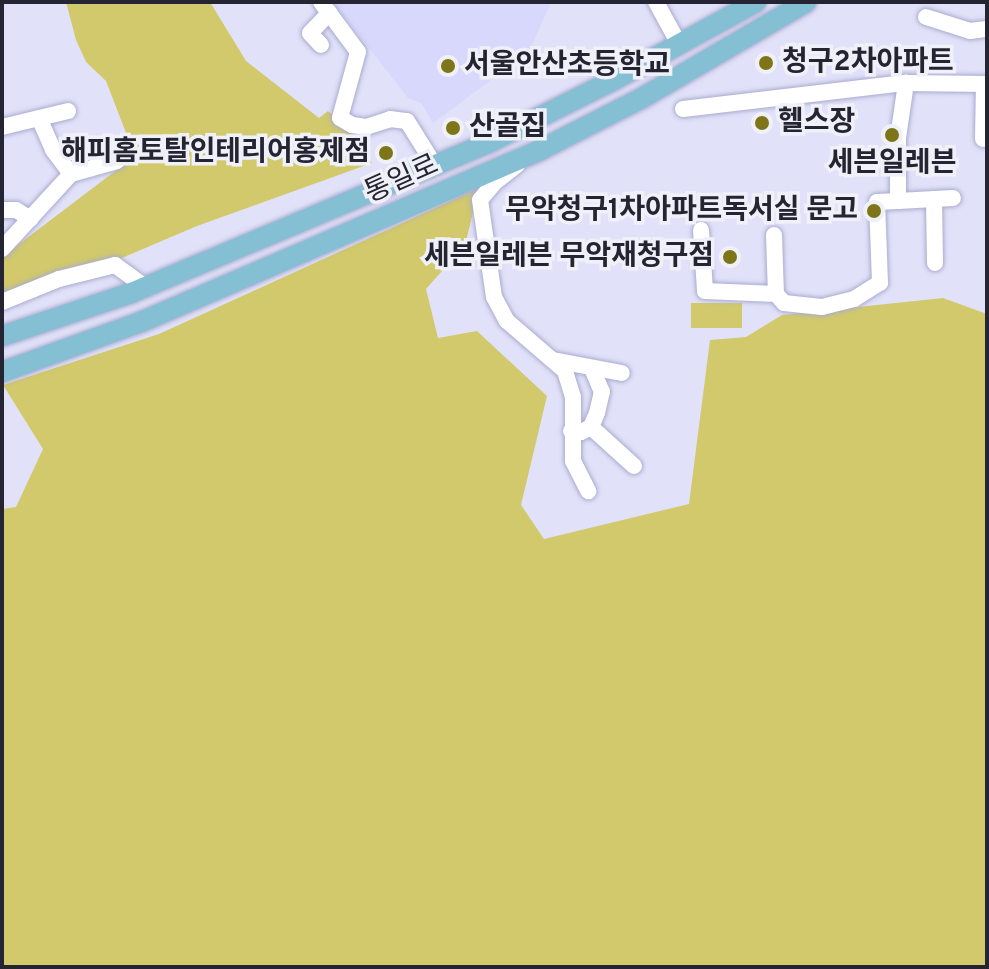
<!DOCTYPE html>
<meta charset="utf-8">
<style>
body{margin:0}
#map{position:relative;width:989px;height:969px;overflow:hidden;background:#e1e2f9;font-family:Overpass,"Noto Sans KR",sans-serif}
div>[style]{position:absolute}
.built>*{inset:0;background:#d7d8fc}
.green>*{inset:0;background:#d1c96b;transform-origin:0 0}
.roads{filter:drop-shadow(0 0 2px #aaabcf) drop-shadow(0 0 2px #aaabcf)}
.minor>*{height:16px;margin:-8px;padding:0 8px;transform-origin:8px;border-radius:8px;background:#fff}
.major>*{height:20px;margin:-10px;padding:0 10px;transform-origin:10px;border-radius:10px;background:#84bfd3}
.dots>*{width:22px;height:22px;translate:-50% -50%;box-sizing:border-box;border:4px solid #f0f1f8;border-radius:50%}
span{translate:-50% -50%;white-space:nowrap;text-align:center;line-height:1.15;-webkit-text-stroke:7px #f0f1f8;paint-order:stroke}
.poi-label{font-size:28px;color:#242432;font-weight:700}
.left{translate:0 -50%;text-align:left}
.right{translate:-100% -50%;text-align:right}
.street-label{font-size:28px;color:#242432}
.frame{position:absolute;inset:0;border:4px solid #242432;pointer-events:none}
</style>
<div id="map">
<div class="built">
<div style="clip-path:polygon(333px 2px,551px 2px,529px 52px,433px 123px,421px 103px,408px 98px)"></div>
</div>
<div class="green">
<div style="clip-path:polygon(66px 2px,210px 2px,246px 61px,319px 118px,328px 111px,349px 129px,372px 163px,197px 226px,2px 309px,2px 257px,135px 156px,106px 81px,86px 62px,76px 40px)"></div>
<div style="clip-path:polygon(479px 188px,465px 245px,426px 289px,438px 338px,477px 331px,547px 396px,521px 505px,544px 539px,689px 504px,710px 340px,746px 337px,782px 315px,943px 298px,987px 314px,987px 967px,2px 967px,2px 509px,16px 507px,43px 449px,3px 385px,159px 334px)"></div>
<div style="left:691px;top:303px;width:51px;height:25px"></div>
</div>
<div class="roads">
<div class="minor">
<div style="left:321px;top:2px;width:62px;rotate:53.5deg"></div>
<div style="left:358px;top:52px;width:68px;rotate:105.3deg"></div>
<div style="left:340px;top:118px;width:14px;rotate:30deg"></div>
<div style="left:352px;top:125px;width:14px;rotate:8deg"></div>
<div style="left:366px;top:127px;width:25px;rotate:-18deg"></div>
<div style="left:390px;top:119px;width:17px;rotate:7deg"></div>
<div style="left:407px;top:121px;width:51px;rotate:57.9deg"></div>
<div style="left:656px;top:2px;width:48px;rotate:61.3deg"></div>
<div style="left:926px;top:17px;width:46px;rotate:17.7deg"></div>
<div style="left:970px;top:31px;width:17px;rotate:-7deg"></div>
<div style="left:321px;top:45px;width:16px;rotate:-133deg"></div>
<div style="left:310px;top:33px;width:28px;rotate:-46deg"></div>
<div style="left:683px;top:109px;width:225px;rotate:-6.7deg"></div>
<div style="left:906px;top:83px;width:81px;rotate:0.7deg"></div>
<div style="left:39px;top:118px;width:35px;rotate:66deg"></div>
<div style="left:53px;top:150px;width:30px;rotate:53deg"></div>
<div style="left:2px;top:127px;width:68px;rotate:-13.6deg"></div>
<div style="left:983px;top:139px;width:55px;rotate:-89deg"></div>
<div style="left:517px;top:165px;width:28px;rotate:142deg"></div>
<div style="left:495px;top:182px;width:23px;rotate:130deg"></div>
<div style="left:480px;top:200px;width:98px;rotate:81.8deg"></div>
<div style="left:494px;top:297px;width:27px;rotate:62deg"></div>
<div style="left:507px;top:321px;width:77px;rotate:40.8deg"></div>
<div style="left:565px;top:371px;width:27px;rotate:73deg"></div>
<div style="left:573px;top:397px;width:64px;rotate:90deg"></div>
<div style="left:573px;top:461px;width:34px;rotate:63deg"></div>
<div style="left:934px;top:199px;width:64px;rotate:89.1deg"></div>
<div style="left:898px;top:201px;width:55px;rotate:-3.1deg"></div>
<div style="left:2px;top:210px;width:14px"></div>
<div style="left:16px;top:210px;width:17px;rotate:31deg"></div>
<div style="left:701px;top:230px;width:61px;rotate:86.2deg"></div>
<div style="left:705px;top:291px;width:71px;rotate:2.4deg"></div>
<div style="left:776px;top:294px;width:12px;rotate:48deg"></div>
<div style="left:784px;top:303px;width:38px;rotate:6deg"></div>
<div style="left:822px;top:307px;width:33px;rotate:-14deg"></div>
<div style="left:854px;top:299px;width:31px;rotate:-32deg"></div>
<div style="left:880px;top:283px;width:81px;rotate:-92.1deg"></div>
<div style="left:877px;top:202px;width:21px;rotate:-3deg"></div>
<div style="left:898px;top:201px;width:63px;rotate:-90deg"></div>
<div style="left:898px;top:138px;width:56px;rotate:-81.7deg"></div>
<div style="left:774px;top:235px;width:59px;rotate:88.1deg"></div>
<div style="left:2px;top:249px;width:102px;rotate:-47.4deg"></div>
<div style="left:71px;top:174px;width:48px;rotate:-15.8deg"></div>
<div style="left:2px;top:302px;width:61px;rotate:-22deg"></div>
<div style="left:59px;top:279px;width:58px;rotate:-14deg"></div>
<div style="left:115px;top:265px;width:37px;rotate:36deg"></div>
<div style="left:553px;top:360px;width:70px;rotate:10.7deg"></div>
<div style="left:591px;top:427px;width:58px;rotate:42.2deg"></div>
<div style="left:571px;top:431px;width:10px;rotate:6deg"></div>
<div style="left:581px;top:432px;width:11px;rotate:-27deg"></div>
<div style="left:591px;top:427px;width:15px;rotate:-67deg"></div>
<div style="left:597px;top:413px;width:22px;rotate:-77deg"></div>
<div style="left:602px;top:392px;width:26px;rotate:-113deg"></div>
</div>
<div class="major">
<div style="left:2px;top:336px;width:136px;rotate:-18.4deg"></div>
<div style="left:131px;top:293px;width:392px;rotate:-22.8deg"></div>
<div style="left:492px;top:141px;width:136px;rotate:-26.6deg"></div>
<div style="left:614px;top:80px;width:162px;rotate:-28.8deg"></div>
<div style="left:2px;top:372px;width:148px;rotate:-19.8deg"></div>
<div style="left:141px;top:322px;width:437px;rotate:-23.3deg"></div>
<div style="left:542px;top:149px;width:112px;rotate:-27deg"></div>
<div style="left:642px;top:98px;width:190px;rotate:-30.3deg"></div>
</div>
</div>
<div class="dots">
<div style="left:766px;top:63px;background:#7e7519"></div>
<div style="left:448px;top:66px;background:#7e7519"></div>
<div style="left:762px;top:123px;background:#7e7519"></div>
<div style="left:453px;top:128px;background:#7e7519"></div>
<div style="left:892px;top:135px;background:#7e7519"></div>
<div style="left:386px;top:153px;background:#7e7519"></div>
<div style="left:874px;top:211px;background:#7e7519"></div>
<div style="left:730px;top:257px;background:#7e7519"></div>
</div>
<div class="poi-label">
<span class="left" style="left:782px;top:63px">청구2차아파트</span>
<span class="left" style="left:464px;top:66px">서울안산초등학교</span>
<span class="left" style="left:778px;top:123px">헬스장</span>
<span class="left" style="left:469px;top:128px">산골집</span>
<span class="right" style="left:370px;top:153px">해피홈토탈인테리어홍제점</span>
<span style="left:892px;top:164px">세븐일레븐</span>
<span class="right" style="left:858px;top:211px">무악청구1차아파트독서실 문고</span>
<span class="right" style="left:714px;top:257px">세븐일레븐 무악재청구점</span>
</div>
<div class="street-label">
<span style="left:402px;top:180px;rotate:-24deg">통일로</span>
</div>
<div class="frame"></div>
</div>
